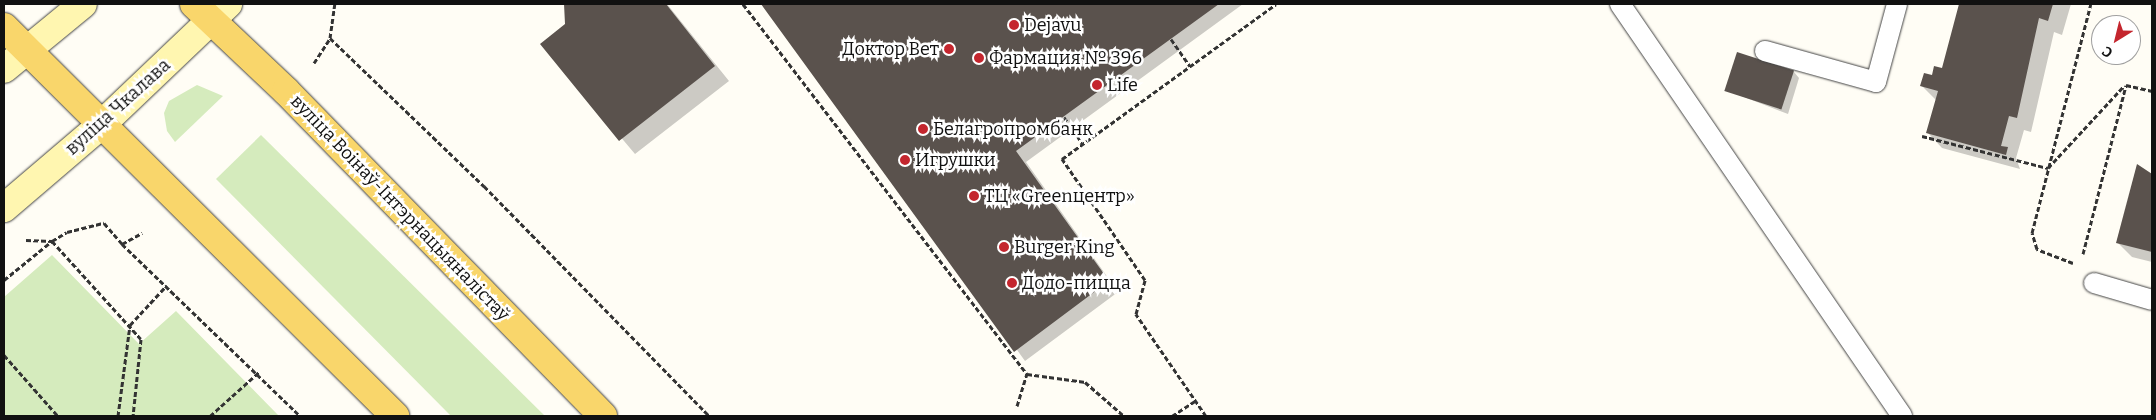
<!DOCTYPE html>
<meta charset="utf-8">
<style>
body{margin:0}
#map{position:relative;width:2156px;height:420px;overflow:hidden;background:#fffdf5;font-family:Bitter,serif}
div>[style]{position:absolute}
.green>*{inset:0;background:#d5ebbd}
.shadow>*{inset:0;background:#0003}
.building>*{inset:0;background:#5a524d;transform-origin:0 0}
.path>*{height:3px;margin-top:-1.5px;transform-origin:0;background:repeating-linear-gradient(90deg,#333 0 5px,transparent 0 7.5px)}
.roads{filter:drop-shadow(0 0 1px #444) drop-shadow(0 0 1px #444)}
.lane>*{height:20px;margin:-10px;padding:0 10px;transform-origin:10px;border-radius:10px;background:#fff}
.secondary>*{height:28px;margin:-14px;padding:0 14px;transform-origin:14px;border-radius:14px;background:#fff6b0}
.primary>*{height:28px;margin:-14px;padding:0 14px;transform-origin:14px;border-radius:14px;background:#f9d66b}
.dots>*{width:14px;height:14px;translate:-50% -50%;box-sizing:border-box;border:2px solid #fff;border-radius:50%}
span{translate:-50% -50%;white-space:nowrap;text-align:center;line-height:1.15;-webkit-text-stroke:5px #fff;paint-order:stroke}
.poi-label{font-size:18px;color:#111}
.left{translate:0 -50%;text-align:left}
.right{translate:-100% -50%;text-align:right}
.street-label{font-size:18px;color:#111}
.frame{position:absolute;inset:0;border:5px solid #111;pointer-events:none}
.north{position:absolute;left:2091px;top:15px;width:50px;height:50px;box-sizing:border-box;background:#fff;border:1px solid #a0a0a0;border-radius:50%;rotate:216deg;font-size:14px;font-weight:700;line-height:20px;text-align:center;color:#111}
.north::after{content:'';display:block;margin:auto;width:18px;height:22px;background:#c4262e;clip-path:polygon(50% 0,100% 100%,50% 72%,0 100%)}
</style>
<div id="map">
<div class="green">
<div style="clip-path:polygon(197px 85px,223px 96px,175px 142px,167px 131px,164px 113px,169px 101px)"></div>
<div style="clip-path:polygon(261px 135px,545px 416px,451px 416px,216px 179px)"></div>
<div style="clip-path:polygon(52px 255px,139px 344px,176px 311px,279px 416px,4px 416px,4px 297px)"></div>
</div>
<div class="shadow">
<div style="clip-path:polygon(566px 4px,667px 4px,729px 81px,635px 154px,542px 44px,566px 25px)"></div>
<div style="clip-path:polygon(766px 4px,1243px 4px,1026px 162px,1118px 292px,1025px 361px)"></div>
<div style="clip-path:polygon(1960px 4px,2071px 4px,2062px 35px,2054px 32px,2031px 132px,2024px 130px,2016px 158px,2020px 169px,1942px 148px,1928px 133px,1937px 101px,1922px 86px,1942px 70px)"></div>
<div style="clip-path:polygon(1794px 72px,1799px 78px,1788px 114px,1726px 90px)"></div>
<div style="clip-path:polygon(2138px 165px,2152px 174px,2152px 262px,2132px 257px,2117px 242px)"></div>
</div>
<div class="building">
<div style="clip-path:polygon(564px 4px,666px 4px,715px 66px,619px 141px,540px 44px,565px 24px)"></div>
<div style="clip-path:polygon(761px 4px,1219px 4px,1016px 151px,1109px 281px,1014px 352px)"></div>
<div style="clip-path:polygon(1959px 4px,2053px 4px,2048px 21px,2039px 18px,2017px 118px,2009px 116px,2001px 146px,2008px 147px,2006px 155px,1926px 133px,1938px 91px,1920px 86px,1924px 73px,1932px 75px,1934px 66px,1942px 68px)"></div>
<div style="left:1737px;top:52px;width:60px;height:41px;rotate:18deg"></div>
<div style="clip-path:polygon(2137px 164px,2152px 174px,2152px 252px,2116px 243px)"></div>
</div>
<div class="path">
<div style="left:743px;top:4px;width:466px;rotate:52.5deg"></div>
<div style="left:1027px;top:374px;width:59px;rotate:7.9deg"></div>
<div style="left:1085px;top:382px;width:52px;rotate:41.1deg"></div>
<div style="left:330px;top:38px;width:214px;rotate:43.9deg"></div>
<div style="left:484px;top:186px;width:322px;rotate:45.6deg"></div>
<div style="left:1171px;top:39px;width:33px;rotate:55deg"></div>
<div style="left:314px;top:63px;width:30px;rotate:-57deg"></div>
<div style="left:330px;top:38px;width:34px;rotate:-82deg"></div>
<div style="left:1064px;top:117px;width:33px;rotate:55deg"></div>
<div style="left:1922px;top:136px;width:130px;rotate:14.3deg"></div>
<div style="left:2048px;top:168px;width:112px;rotate:-47.2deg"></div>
<div style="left:26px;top:240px;width:26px;rotate:2deg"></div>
<div style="left:52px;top:241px;width:17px;rotate:-31deg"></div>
<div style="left:67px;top:232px;width:38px;rotate:-14deg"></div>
<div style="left:104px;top:223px;width:28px;rotate:49deg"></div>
<div style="left:122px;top:244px;width:23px;rotate:-29deg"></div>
<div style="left:122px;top:244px;width:248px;rotate:44deg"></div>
<div style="left:2083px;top:254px;width:174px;rotate:-75.7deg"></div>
<div style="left:2126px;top:85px;width:27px;rotate:13deg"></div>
<div style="left:2073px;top:263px;width:39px;rotate:-159deg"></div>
<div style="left:2037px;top:249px;width:17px;rotate:-107deg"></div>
<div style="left:2032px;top:233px;width:236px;rotate:-75.6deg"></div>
<div style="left:4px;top:280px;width:62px;rotate:-39.1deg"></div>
<div style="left:52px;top:241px;width:132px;rotate:47.8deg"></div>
<div style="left:141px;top:339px;width:77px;rotate:95.9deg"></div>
<div style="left:4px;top:355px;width:81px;rotate:48.5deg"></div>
<div style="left:1017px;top:406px;width:34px;rotate:-73deg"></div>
<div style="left:118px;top:416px;width:92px;rotate:-82.5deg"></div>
<div style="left:130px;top:325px;width:54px;rotate:-47.2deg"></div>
<div style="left:210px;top:416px;width:66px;rotate:-41.9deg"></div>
<div style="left:1172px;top:416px;width:27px;rotate:-33deg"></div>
<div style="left:1206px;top:416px;width:124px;rotate:-124.5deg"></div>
<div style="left:1136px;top:314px;width:35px;rotate:-75deg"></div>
<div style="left:1145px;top:280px;width:147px;rotate:-124.4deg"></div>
<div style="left:1062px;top:159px;width:264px;rotate:-35.9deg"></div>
</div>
<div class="roads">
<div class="lane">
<div style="left:1620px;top:4px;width:499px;rotate:55.6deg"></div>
<div style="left:1765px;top:51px;width:115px;rotate:15.6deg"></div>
<div style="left:1876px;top:82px;width:81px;rotate:-74.9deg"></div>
<div style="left:2094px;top:283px;width:60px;rotate:16.3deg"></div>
</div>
<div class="secondary">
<div style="left:4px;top:69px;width:102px;rotate:-39.4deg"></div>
<div style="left:4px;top:208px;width:126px;rotate:-40.5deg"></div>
<div style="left:100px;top:126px;width:177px;rotate:-43.6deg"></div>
</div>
<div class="primary">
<div style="left:194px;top:4px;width:127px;rotate:43.4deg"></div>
<div style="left:286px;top:91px;width:454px;rotate:45.7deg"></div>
<div style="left:4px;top:27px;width:552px;rotate:44.85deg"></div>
</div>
</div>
<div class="dots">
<div style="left:1014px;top:25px;background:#c4262e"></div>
<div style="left:949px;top:49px;background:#c4262e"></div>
<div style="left:979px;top:58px;background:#c4262e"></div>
<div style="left:1097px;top:85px;background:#c4262e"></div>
<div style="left:923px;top:129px;background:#c4262e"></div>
<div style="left:905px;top:160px;background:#c4262e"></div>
<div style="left:974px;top:196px;background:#c4262e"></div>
<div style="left:1004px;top:247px;background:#c4262e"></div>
<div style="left:1012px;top:283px;background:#c4262e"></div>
</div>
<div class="poi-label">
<span class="left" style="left:1024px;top:25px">Dejavu</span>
<span class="right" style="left:939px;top:49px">Доктор Вет</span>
<span class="left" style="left:989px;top:58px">Фармация № 396</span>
<span class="left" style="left:1107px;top:85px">Life</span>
<span class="left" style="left:933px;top:129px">Белагропромбанк</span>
<span class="left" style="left:915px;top:160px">Игрушки</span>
<span class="left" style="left:984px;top:196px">ТЦ «Greenцентр»</span>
<span class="left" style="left:1014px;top:247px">Burger King</span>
<span class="left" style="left:1022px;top:283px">Додо-пицца</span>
</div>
<div class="street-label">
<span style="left:118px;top:107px;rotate:-42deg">вуліца Чкалава</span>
<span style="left:400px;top:208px;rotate:46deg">вуліца Воінаў-Інтэрнацыяналістаў</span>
</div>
<div class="frame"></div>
<div class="north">С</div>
</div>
